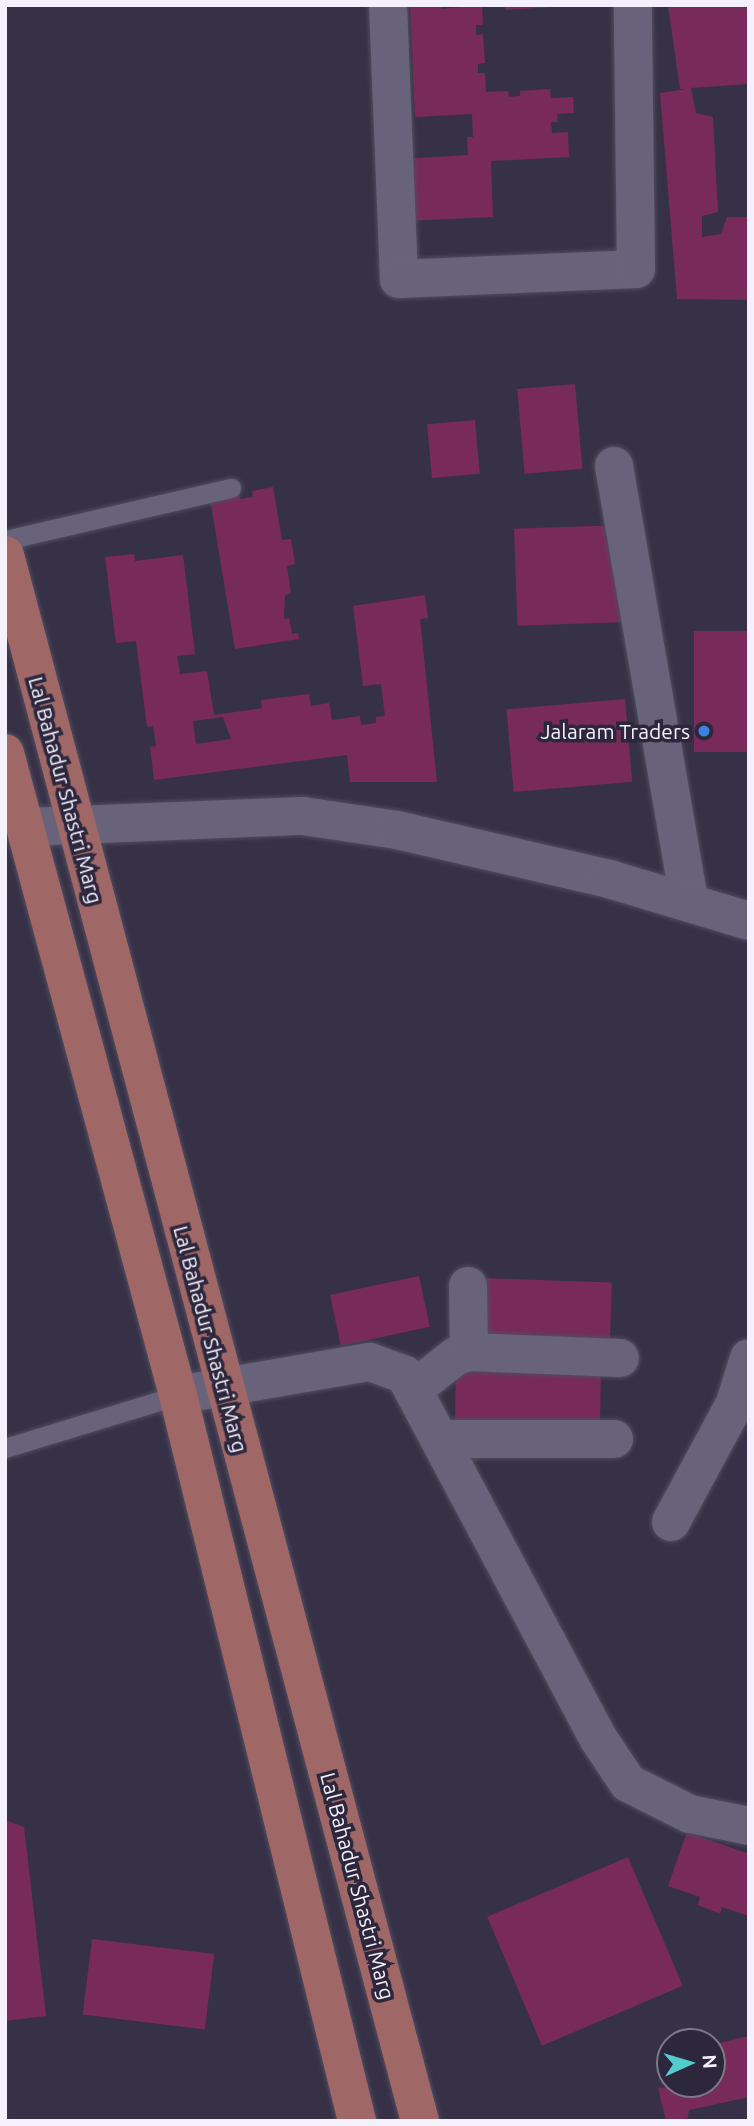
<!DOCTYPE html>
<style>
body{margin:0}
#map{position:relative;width:754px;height:2126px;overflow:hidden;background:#373147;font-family:Ubuntu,sans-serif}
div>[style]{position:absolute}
.building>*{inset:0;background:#782b5a;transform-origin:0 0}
.roads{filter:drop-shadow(0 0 2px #514d5f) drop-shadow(0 0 2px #514d5f)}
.lane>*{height:19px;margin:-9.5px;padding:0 9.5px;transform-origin:9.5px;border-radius:9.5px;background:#68637b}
.street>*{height:38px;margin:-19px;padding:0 19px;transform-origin:19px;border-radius:19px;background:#68637b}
.primary>*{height:38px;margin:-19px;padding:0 19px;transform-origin:19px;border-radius:19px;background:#a06767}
.dots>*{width:19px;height:19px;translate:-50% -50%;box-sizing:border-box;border:4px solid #2d273d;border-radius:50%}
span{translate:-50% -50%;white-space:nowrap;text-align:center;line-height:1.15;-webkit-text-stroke:7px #2d273d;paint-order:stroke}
.poi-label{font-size:21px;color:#f4f1fd}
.right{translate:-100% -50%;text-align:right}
.street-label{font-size:21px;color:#f4f1fd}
.frame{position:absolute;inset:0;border:7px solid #f4f1fd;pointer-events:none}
.north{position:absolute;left:656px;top:2028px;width:70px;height:70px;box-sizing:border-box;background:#2d273d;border:2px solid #7d788a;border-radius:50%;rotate:86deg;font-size:19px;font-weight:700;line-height:28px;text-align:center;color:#f4f1fd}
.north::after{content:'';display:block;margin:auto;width:24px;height:32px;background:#53cdcb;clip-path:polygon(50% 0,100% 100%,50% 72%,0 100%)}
</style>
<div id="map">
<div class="building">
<div style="clip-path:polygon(410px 5px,441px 5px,441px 9px,482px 5px,483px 25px,476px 25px,476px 35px,483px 34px,485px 63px,478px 64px,478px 73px,485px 73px,486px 92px,508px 91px,509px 97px,520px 96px,520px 91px,550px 89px,551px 98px,573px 97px,574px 113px,557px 114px,558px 122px,551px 122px,552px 133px,568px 132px,569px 157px,491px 161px,493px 217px,404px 221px,402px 159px,468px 155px,467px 137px,473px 137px,472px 114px,415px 117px)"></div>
<div style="clip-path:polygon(505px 5px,555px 5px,555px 7px,505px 10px)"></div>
<div style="clip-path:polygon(668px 5px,749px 5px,749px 84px,691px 88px,696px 113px,713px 117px,718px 212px,702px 216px,702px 237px,721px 234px,727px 217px,749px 217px,749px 300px,677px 299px,660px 93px,687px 89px,680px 89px)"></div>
<div style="left:575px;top:384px;width:85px;height:58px;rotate:85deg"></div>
<div style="left:475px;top:420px;width:54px;height:48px;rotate:85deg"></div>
<div style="clip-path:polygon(273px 487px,282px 540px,291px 539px,295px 564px,287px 566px,291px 593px,285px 595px,284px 619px,289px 618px,292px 634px,298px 633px,299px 639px,235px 649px,210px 498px,239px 493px,240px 499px,253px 497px,252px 491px)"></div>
<div style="left:623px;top:525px;width:97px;height:109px;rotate:88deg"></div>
<div style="clip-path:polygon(evenodd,134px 554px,135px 561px,183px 555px,195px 654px,177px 656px,180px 674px,207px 671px,214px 715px,262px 708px,261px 700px,309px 694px,311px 706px,329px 703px,332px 720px,360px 716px,361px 725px,376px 723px,376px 717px,385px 716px,381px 684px,363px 686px,353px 606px,425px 595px,428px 618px,420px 619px,437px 782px,350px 782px,347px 755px,154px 780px,150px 747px,156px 746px,153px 726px,147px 727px,136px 641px,116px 643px,105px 557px,134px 554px,223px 717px,231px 739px,196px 744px,193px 721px,223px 717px)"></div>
<div style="left:749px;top:631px;width:121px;height:55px;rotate:90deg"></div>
<div style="left:625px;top:699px;width:83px;height:119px;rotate:85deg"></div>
<div style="left:419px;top:1276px;width:52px;height:91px;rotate:78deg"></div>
<div style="left:480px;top:1278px;width:132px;height:71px;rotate:2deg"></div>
<div style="left:456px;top:1364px;width:145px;height:64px;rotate:1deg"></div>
<div style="clip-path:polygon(5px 1820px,24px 1827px,46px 2016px,5px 2021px)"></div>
<div style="clip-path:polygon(687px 1832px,749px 1854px,749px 1916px,722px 1907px,720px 1914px,698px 1905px,700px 1897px,668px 1886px)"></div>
<div style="left:628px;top:1857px;width:140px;height:153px;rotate:67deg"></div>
<div style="left:92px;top:1939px;width:123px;height:76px;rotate:7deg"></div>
<div style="clip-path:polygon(749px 2036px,749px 2097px,689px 2110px,687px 2121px,666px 2121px,658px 2088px,712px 2084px,712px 2045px)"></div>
</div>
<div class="roads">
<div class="lane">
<div style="left:5px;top:540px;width:232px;rotate:-13deg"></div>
<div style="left:5px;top:1448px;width:181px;rotate:-17deg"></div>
</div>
<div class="street">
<div style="left:388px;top:5px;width:274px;rotate:87.7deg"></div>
<div style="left:399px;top:279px;width:237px;rotate:-2.4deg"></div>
<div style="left:636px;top:269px;width:264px;rotate:-90.7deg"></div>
<div style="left:614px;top:466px;width:442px;rotate:80.2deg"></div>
<div style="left:26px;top:827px;width:277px;rotate:-2.3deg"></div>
<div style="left:303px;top:816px;width:95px;rotate:8.5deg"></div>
<div style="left:397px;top:830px;width:218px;rotate:13deg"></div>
<div style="left:609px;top:879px;width:146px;rotate:16.7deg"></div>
<div style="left:468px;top:1286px;width:66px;rotate:89.1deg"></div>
<div style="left:415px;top:1388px;width:52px;rotate:-38deg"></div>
<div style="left:456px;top:1356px;width:14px;rotate:-17deg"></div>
<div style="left:469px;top:1352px;width:151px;rotate:2.3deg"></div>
<div style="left:178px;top:1395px;width:195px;rotate:-9.8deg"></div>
<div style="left:370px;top:1362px;width:37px;rotate:20deg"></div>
<div style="left:405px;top:1375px;width:411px;rotate:62deg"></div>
<div style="left:598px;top:1738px;width:54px;rotate:56.3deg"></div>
<div style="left:628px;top:1783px;width:69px;rotate:26.6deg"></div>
<div style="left:690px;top:1814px;width:60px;rotate:11.5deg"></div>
<div style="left:440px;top:1439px;width:174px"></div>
<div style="left:671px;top:1522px;width:135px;rotate:-61.7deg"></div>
<div style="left:735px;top:1403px;width:47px;rotate:-72.7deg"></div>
</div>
<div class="primary">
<div style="left:5px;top:555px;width:1620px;rotate:75.16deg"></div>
<div style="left:5px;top:753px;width:665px;rotate:74.92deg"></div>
<div style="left:178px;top:1395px;width:748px;rotate:76.15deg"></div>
</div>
</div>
<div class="dots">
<div style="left:704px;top:731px;background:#3f7fe0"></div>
</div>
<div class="poi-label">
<span class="right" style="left:690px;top:731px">Jalaram Traders</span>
</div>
<div class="street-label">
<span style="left:66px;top:790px;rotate:75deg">Lal Bahadur Shastri Marg</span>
<span style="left:211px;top:1339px;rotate:75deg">Lal Bahadur Shastri Marg</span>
<span style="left:358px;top:1886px;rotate:75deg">Lal Bahadur Shastri Marg</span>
</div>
<div class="frame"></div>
<div class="north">N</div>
</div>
